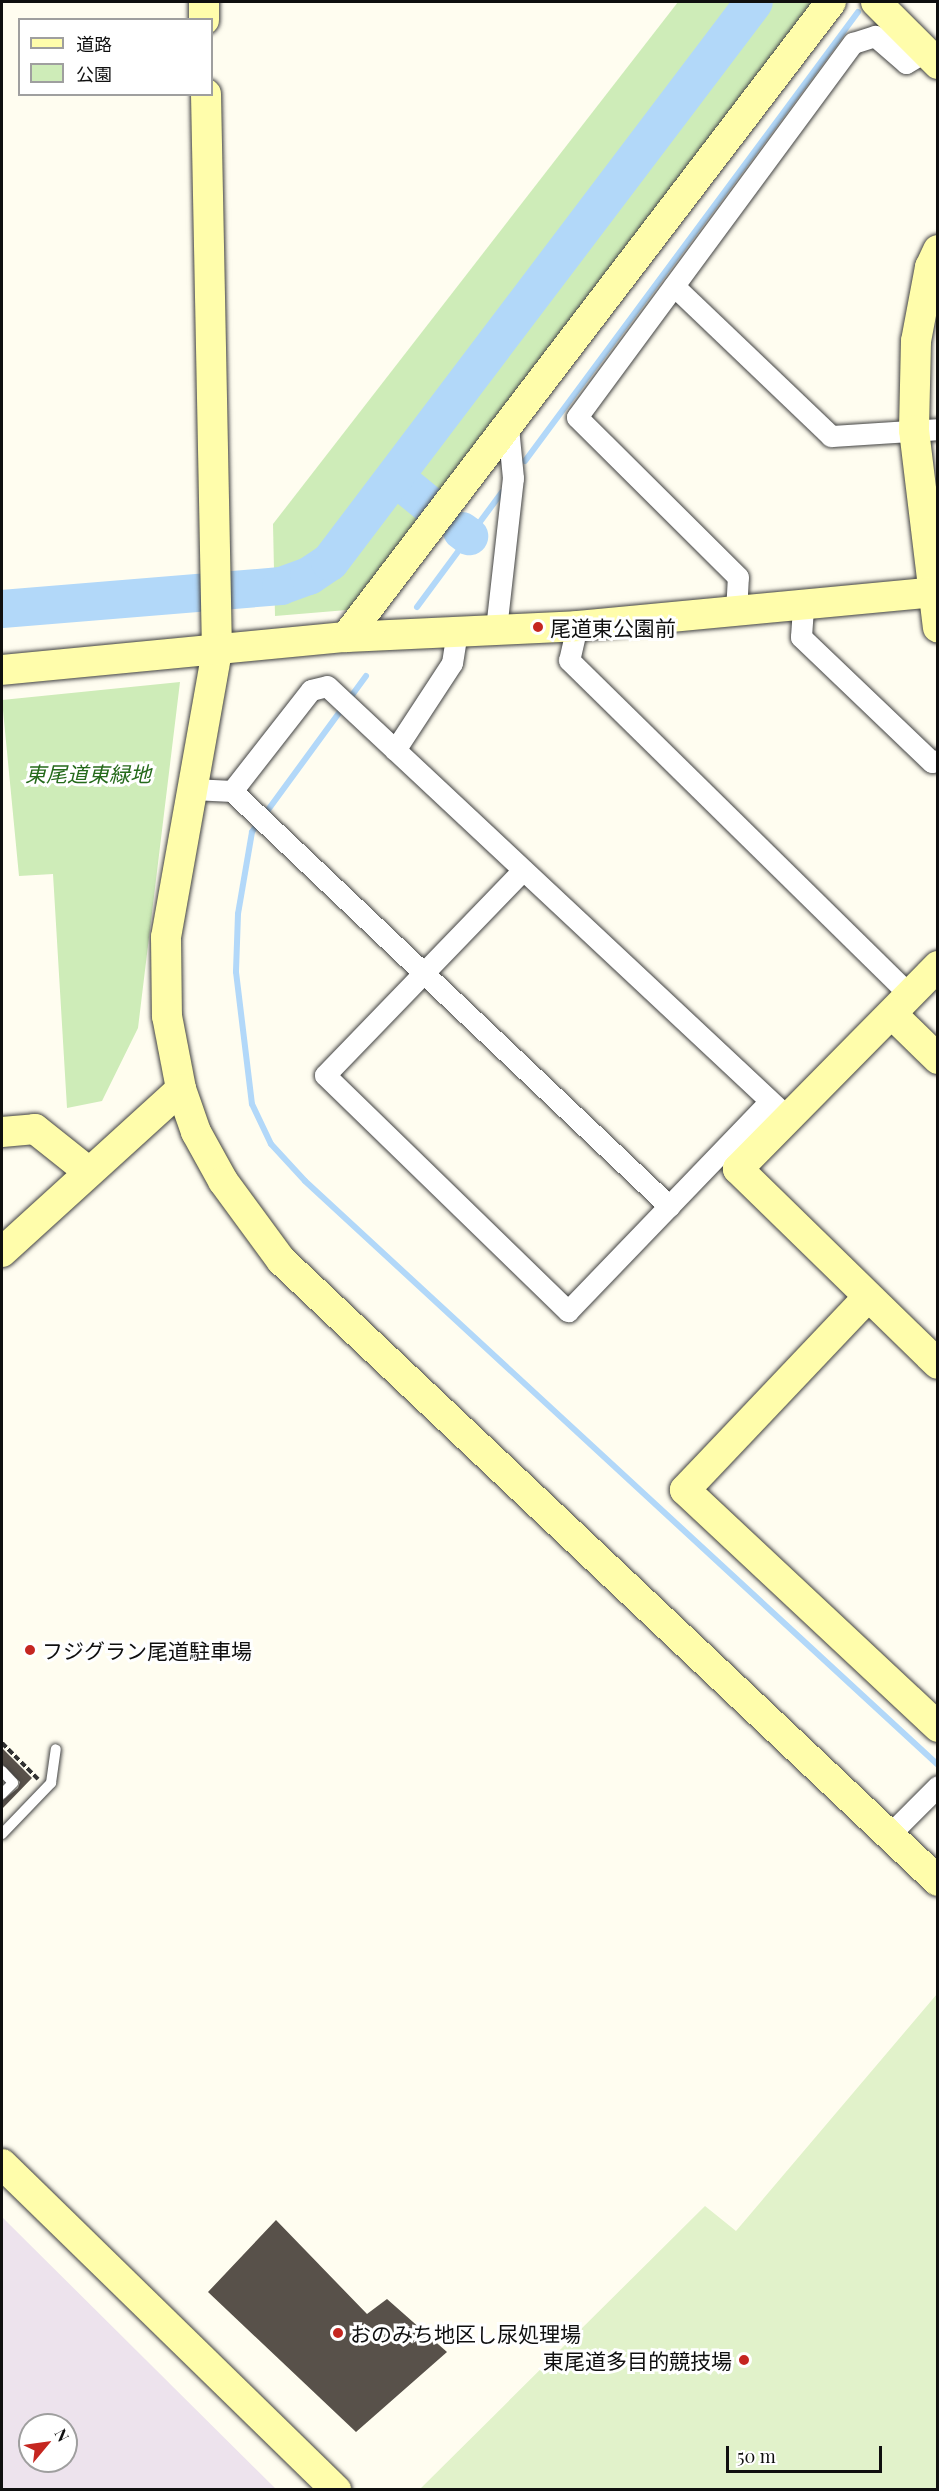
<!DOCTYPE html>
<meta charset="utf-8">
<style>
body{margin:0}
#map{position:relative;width:939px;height:2491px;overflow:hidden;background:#fffdf0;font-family:"Playfair Display","Noto Sans JP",serif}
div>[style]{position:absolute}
.industrial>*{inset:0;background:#ede3ed}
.green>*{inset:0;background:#ceecb8}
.pitch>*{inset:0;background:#e1f2ca}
.stream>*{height:6px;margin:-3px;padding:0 3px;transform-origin:3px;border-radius:3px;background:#b2d8f9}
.river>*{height:38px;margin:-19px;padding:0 19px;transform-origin:19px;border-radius:19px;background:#b2d8f9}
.building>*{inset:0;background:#58514a}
.path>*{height:4px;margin-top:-2px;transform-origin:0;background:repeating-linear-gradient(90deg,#313131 0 6px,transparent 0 9px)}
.roads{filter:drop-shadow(0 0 2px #424242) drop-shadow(0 0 2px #424242)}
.lane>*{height:10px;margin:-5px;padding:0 5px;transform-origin:5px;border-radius:5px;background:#fff}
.street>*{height:21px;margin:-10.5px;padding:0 10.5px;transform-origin:10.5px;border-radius:10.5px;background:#fff}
.secondary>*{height:30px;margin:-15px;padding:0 15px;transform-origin:15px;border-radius:15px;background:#fffdab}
.dots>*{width:16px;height:16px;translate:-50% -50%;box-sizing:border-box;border:3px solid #fff;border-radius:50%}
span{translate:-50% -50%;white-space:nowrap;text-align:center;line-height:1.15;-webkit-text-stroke:6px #fff;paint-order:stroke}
.poi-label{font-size:21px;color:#0f0f0f}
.left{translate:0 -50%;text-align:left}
.right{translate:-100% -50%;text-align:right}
.park-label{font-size:21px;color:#256a1b;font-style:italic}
.frame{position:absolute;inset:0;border:3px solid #0f0f0f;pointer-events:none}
.legend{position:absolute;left:18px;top:18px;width:195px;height:78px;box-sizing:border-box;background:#fff;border:2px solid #9f9f9f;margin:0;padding:8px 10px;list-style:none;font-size:18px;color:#0f0f0f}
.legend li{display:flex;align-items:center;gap:12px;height:30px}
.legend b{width:30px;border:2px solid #9f9f9f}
.north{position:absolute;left:18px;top:2413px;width:60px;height:60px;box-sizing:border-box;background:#fff;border:2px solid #9f9f9f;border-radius:50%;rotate:61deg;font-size:16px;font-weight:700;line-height:24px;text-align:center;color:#0f0f0f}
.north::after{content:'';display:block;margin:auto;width:21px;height:27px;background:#c52620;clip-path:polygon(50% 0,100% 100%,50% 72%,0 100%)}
.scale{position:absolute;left:726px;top:2446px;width:156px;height:27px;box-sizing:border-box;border:3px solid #0f0f0f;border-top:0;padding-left:8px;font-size:18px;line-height:21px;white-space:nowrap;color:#0f0f0f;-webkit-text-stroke:4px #fff;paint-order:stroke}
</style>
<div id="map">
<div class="industrial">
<div style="clip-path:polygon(evenodd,2px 2217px,276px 2489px,2px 2489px,2px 2217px,30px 2425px,66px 2425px,66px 2461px,30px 2461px,30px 2425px)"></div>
</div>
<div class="green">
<div style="clip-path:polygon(678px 2px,815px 2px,359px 609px,275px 616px,273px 524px)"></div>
<div style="clip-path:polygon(180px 682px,138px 1028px,102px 1101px,67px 1108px,53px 874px,19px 876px,2px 700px)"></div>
</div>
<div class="pitch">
<div style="clip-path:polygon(937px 1994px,937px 2489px,420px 2489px,705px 2206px,736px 2231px)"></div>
</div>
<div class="stream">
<div style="left:525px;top:461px;width:559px;rotate:-53.44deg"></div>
<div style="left:417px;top:607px;width:143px;rotate:-53.5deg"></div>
<div style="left:366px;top:676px;width:193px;rotate:126.2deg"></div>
<div style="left:252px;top:832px;width:83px;rotate:99.7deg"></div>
<div style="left:238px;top:914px;width:58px;rotate:92deg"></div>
<div style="left:236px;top:972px;width:133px;rotate:83.1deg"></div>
<div style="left:252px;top:1104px;width:44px;rotate:64.6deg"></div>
<div style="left:271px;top:1144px;width:50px;rotate:47.4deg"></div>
<div style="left:305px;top:1181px;width:861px;rotate:42.69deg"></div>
</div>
<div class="river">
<div style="left:395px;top:477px;width:49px;rotate:39.2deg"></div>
<div style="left:462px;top:531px;width:9px;rotate:36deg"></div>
<div style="left:2px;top:609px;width:280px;rotate:-4.7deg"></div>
<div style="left:281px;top:586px;width:30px;rotate:-20deg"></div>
<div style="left:309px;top:576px;width:25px;rotate:-34deg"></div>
<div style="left:330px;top:562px;width:702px;rotate:-52.87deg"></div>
</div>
<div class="building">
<div style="clip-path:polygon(2px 1748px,32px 1778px,2px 1809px,2px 1801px,18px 1788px,20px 1782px,2px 1764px)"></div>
<div style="clip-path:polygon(276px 2220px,367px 2314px,387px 2299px,447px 2352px,356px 2432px,208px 2292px)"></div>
</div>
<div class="path">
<div style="left:2px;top:1743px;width:51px;rotate:45deg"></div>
</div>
<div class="roads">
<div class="lane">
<div style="left:2px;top:1771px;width:16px;rotate:47deg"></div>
<div style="left:13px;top:1783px;width:16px;rotate:135deg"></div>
<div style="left:2px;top:1834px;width:71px;rotate:-46.1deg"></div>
<div style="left:51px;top:1783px;width:34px;rotate:-82deg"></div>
</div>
<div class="street">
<div style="left:674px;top:286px;width:217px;rotate:43.7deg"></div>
<div style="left:831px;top:436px;width:107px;rotate:-3.7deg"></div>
<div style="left:803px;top:608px;width:29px;rotate:94deg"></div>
<div style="left:801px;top:637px;width:181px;rotate:43.7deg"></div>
<div style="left:932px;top:762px;width:6px;rotate:-18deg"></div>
<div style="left:736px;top:613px;width:36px;rotate:-87deg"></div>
<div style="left:738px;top:577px;width:227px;rotate:-135.2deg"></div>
<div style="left:577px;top:417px;width:465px;rotate:-53.6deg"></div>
<div style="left:853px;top:43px;width:23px;rotate:-18deg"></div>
<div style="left:875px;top:36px;width:41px;rotate:41.1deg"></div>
<div style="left:906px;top:63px;width:21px;rotate:-31deg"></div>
<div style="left:577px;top:626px;width:35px;rotate:103deg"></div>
<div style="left:569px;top:660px;width:478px;rotate:44.5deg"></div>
<div style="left:496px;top:629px;width:152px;rotate:-83.6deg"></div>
<div style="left:513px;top:478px;width:51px;rotate:-95.6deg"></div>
<div style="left:395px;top:750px;width:104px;rotate:-56.8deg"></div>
<div style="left:452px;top:663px;width:30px;rotate:-81deg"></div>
<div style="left:193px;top:789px;width:39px;rotate:3deg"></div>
<div style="left:232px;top:791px;width:603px;rotate:43.52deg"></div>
<div style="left:232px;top:791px;width:128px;rotate:-52deg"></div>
<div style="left:311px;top:690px;width:16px;rotate:-14deg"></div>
<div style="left:327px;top:686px;width:620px;rotate:43.11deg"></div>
<div style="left:523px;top:870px;width:285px;rotate:134deg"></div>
<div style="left:325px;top:1075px;width:339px;rotate:44.2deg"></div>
<div style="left:568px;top:1311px;width:291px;rotate:-46.1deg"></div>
<div style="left:889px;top:1835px;width:69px;rotate:-45deg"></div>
</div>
<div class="secondary">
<div style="left:204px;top:2px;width:18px;rotate:90deg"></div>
<div style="left:876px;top:2px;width:88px;rotate:45deg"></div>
<div style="left:206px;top:94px;width:557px;rotate:88.87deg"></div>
<div style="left:217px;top:651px;width:291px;rotate:100.1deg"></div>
<div style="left:166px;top:937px;width:79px;rotate:89.3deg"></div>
<div style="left:167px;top:1016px;width:74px;rotate:79.1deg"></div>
<div style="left:181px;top:1089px;width:46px;rotate:70.8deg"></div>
<div style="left:196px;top:1132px;width:56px;rotate:61.1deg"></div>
<div style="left:223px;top:1181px;width:98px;rotate:53.7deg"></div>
<div style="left:281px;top:1260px;width:904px;rotate:43.39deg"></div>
<div style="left:938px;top:250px;width:19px;rotate:115deg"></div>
<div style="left:930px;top:267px;width:75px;rotate:100.7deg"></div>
<div style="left:916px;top:341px;width:89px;rotate:91.3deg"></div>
<div style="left:914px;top:430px;width:199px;rotate:83.1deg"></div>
<div style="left:346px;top:637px;width:799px;rotate:-52.63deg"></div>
<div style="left:2px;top:670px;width:346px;rotate:-5.5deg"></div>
<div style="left:346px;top:637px;width:231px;rotate:-2.7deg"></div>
<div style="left:577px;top:626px;width:363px;rotate:-5.4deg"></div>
<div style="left:938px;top:966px;width:285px;rotate:134.6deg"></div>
<div style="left:738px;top:1169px;width:279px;rotate:44.3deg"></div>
<div style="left:893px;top:1015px;width:63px;rotate:44.4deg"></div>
<div style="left:2px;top:1132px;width:33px;rotate:-5deg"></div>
<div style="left:35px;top:1129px;width:69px;rotate:38.5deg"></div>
<div style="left:2px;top:1252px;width:242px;rotate:-42.3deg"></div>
<div style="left:868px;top:1297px;width:266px;rotate:133.5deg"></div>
<div style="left:685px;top:1490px;width:347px;rotate:43.1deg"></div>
<div style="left:2px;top:2164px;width:467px;rotate:44.3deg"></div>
</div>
</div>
<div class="dots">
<div style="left:538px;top:627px;background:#c52620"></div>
<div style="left:30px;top:1650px;background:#c52620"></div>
<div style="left:338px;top:2333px;background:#c52620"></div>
<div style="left:744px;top:2360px;background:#c52620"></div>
</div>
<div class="poi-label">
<span class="left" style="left:550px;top:627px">尾道東公園前</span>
<span class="left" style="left:42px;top:1650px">フジグラン尾道駐車場</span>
<span class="left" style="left:350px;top:2333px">おのみち地区し尿処理場</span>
<span class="right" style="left:732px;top:2360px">東尾道多目的競技場</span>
</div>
<div class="park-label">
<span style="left:88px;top:773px">東尾道東緑地</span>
</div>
<div class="frame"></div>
<ul class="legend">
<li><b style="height:8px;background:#fffdab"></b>道路</li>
<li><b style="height:16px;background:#ceecb8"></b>公園</li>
</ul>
<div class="north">N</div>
<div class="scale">50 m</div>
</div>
